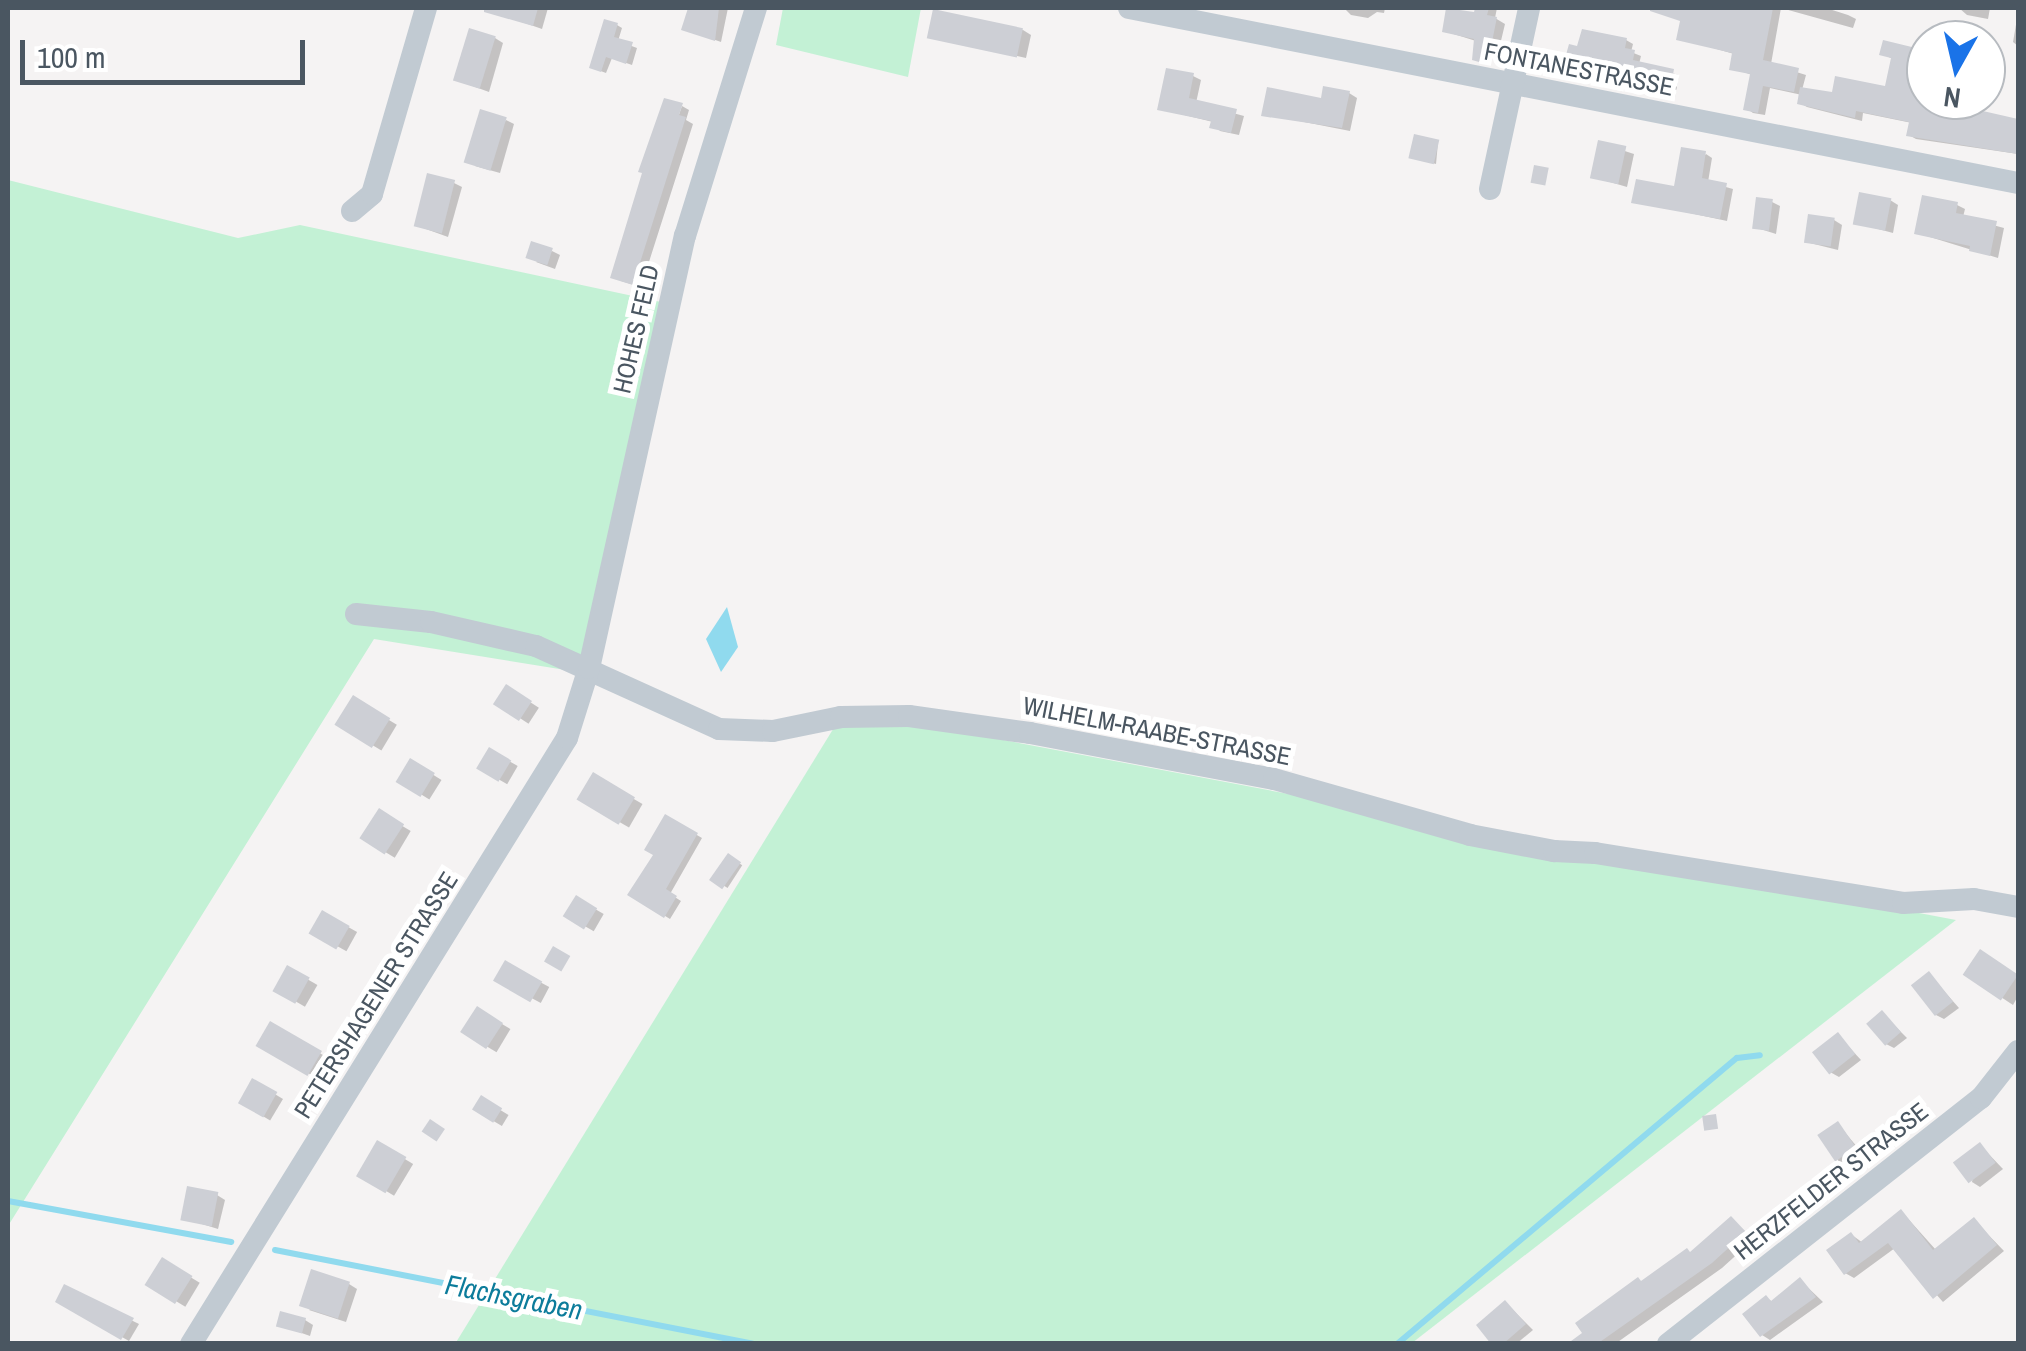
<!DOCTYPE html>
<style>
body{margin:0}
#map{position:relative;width:2026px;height:1351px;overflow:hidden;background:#f5f3f3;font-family:"Archivo Narrow",sans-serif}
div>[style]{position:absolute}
.green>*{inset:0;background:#c3f1d5}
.water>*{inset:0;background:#90daee}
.shadow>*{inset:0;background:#0003;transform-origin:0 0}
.stream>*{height:6px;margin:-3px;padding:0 3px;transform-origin:3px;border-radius:3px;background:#90daee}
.building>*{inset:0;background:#cdcfd5;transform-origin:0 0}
.minor>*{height:22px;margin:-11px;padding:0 11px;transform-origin:11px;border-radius:11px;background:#c1cad2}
span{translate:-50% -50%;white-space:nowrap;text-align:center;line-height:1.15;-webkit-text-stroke:10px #fff;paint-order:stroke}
.street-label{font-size:25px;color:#4a5661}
.water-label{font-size:28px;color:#0c7c9b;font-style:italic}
.frame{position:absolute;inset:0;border:10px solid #4a5661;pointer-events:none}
.north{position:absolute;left:1906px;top:20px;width:100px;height:100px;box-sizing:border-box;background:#fff;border:2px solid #b7bbc0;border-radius:50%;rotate:188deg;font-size:28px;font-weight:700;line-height:40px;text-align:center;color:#4a5661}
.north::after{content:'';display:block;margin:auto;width:35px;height:45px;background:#1a73e8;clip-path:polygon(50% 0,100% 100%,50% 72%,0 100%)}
.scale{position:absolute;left:20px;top:40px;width:285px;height:45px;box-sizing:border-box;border:5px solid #4a5661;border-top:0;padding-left:12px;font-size:30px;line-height:35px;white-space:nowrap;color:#4a5661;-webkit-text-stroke:8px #fff;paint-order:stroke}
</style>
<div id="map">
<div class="green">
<div style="clip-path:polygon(783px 8px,921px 8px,908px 77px,776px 45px)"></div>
<div style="clip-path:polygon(8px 180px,238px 238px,300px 225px,661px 302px,578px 672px,374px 639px,8px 1226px)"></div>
<div style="clip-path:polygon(908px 722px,1956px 920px,1412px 1343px,455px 1344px,835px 726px)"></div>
</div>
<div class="water">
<div style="clip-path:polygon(727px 607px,738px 647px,721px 672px,706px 639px)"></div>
</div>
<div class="shadow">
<div style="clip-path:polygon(511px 8px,548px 8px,542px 29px,508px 17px)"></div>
<div style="clip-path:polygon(690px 8px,728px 8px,721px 42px,684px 29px)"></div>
<div style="clip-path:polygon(1344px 8px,1385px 8px,1384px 13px,1377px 12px,1368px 18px,1351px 15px)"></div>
<div style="clip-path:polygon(1477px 8px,1497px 8px,1495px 18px,1505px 24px,1500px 45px,1495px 45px,1488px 65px,1475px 59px,1476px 41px,1444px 31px,1475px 15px)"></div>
<div style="clip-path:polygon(1677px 8px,1826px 8px,1848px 15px,1856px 19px,1853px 28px,1781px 8px,1771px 64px,1806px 75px,1802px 90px,1834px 95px,1887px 89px,1893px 59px,1882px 54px,1884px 43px,1925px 53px,1926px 47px,1924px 100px,2018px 121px,2018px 154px,1916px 139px,1909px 135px,1912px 123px,1863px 113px,1862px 121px,1807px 107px,1800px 103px,1802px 95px,1770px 88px,1765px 115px,1753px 113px,1746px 108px,1752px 75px,1732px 68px,1734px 54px,1679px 38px,1683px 21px,1675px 17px)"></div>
<div style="clip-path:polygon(1959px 8px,1990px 8px,1988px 19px,1967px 15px)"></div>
<div style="clip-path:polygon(2018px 13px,2018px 46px,2013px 42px)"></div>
<div style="clip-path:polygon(617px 25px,622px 28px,618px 41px,637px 48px,632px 65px,612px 58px,606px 73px,598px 70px)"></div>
<div style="clip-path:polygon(1023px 30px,1031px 35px,1026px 58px,930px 37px)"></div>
<div style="clip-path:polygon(495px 38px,503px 43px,489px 92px,456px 80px)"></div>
<div style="clip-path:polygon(1626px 40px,1633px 44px,1631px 52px,1641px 56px,1639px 64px,1679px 75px,1675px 98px,1656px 91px,1658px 83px,1567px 61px)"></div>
<div style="clip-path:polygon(1193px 76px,1201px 80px,1196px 103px,1244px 116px,1239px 135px,1220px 131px,1213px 122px,1160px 109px)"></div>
<div style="clip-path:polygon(1349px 93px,1357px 98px,1350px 131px,1264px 114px)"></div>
<div style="clip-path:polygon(682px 106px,689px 110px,686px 120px,693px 124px,641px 287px,621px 281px)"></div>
<div style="clip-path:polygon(506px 120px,514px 124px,500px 173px,475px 166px)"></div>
<div style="clip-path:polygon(1438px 143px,1436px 164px,1415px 158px)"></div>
<div style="clip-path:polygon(1600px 143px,1634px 154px,1627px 187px,1593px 177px)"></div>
<div style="clip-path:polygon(1706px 154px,1712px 158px,1708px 182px,1733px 189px,1727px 221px,1634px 201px,1676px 189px)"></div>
<div style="clip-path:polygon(454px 183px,462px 187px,448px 237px,415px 225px)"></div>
<div style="clip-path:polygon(1890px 200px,1898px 205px,1893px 233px,1856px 223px)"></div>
<div style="clip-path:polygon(1772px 202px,1780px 206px,1776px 234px,1754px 227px)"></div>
<div style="clip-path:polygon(1957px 205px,1965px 209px,1963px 217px,2004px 228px,1998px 258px,1917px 233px)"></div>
<div style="clip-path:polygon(1834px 220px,1842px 225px,1838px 250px,1806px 242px)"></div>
<div style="clip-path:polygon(552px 251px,560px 255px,555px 269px,536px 262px)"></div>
<div style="left:507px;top:687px;width:38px;height:19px;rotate:33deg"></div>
<div style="left:354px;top:699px;width:50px;height:30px;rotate:31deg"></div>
<div style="left:490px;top:750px;width:32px;height:21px;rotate:30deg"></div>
<div style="left:411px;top:761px;width:36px;height:23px;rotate:32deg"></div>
<div style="left:594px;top:776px;width:56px;height:27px;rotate:30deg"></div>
<div style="left:379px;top:812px;width:37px;height:31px;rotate:31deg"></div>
<div style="clip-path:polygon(666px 817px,702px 838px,670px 894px,681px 901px,670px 919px,631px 895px,656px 854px)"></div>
<div style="left:728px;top:856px;width:17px;height:27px;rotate:33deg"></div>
<div style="left:576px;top:898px;width:32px;height:20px;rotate:30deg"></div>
<div style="left:323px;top:913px;width:39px;height:22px;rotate:29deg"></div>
<div style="clip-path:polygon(1989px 957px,2018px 977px,2018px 996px,2013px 1005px,1966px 974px)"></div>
<div style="left:506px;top:964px;width:49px;height:18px;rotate:28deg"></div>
<div style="left:288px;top:968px;width:34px;height:25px;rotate:30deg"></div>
<div style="clip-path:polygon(1929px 974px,1959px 1008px,1944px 1019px,1936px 1015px)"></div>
<div style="left:477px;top:1009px;width:39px;height:27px;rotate:31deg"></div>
<div style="clip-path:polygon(1882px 1013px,1907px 1038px,1894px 1048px,1886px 1044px)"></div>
<div style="left:271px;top:1025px;width:73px;height:23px;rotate:30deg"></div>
<div style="clip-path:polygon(1838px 1035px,1861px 1060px,1839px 1077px,1830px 1072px)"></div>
<div style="left:253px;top:1081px;width:35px;height:25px;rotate:31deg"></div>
<div style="left:482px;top:1099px;width:31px;height:13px;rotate:31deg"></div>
<div style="clip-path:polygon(1838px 1124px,1863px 1154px,1846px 1165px,1838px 1161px)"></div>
<div style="left:378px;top:1143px;width:41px;height:37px;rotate:31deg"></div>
<div style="clip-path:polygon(1980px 1145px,2003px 1169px,1980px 1187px,1972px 1182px)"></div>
<div style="clip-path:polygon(217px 1195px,225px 1200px,218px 1229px,183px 1218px)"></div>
<div style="clip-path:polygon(1902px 1212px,1936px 1250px,1974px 1220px,2004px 1251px,1943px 1302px,1895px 1248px,1854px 1278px,1845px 1273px,1852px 1235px,1863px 1243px)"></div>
<div style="clip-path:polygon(1731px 1219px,1754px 1239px,1722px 1268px,1615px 1344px,1571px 1344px,1643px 1283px,1692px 1254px)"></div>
<div style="left:162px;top:1260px;width:44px;height:28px;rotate:31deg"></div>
<div style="clip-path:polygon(1800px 1280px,1823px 1302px,1770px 1340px,1762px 1335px,1766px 1298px,1773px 1302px)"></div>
<div style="clip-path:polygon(349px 1284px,357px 1289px,346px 1322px,309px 1310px)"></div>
<div style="clip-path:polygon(66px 1288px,139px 1324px,129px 1341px,58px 1301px)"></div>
<div style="clip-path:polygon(1506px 1303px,1533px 1330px,1516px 1344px,1494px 1344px)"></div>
<div style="clip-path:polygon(305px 1320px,313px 1325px,310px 1336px,279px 1325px)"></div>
</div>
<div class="stream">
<div style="left:8px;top:1201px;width:227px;rotate:10.4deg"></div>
<div style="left:275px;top:1250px;width:487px;rotate:11.1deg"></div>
<div style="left:1397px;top:1344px;width:444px;rotate:-40.1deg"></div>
<div style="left:1737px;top:1058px;width:23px;rotate:-7deg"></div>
</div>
<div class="building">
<div style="clip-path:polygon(484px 8px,538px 8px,533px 26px,484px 12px)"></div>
<div style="clip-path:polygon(688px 8px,719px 8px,715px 41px,681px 30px)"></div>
<div style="clip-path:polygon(1446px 8px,1474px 12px,1475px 8px,1489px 8px,1487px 15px,1497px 17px,1492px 42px,1486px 42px,1479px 62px,1472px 60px,1474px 39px,1442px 32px)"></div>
<div style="clip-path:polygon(1650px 8px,1773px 8px,1763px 60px,1799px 68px,1794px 92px,1763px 86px,1758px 113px,1743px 110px,1750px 74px,1729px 70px,1732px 53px,1676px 40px,1680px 21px,1650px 11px)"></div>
<div style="left:933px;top:9px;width:92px;height:30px;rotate:12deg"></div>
<div style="clip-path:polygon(604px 19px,618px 23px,614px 37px,633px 42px,626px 64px,606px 57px,601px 72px,589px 68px)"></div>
<div style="left:469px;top:28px;width:28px;height:55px;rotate:17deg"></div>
<div style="clip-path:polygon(1582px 29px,1627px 38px,1625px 48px,1635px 50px,1633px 60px,1674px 69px,1669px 96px,1654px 92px,1655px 82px,1564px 62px,1569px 44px,1577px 46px)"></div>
<div style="clip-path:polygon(1883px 40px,1920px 49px,1917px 96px,2018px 119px,2018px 154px,1906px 136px,1909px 122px,1856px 111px,1855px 118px,1797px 104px,1800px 87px,1832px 92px,1835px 76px,1885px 86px,1891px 58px,1879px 55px)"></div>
<div style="clip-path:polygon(1166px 68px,1194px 73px,1189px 98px,1237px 109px,1231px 133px,1209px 128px,1211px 121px,1157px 110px)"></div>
<div style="clip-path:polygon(1323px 86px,1350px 91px,1342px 128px,1261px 116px,1267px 87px,1321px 98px)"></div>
<div style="clip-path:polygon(664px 98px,683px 103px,679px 115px,686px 117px,633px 285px,610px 278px,642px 173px,638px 172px)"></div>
<div style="left:480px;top:109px;width:28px;height:56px;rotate:17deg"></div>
<div style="left:1414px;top:134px;width:26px;height:25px;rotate:13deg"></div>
<div style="left:1598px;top:140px;width:29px;height:39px;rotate:12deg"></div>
<div style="clip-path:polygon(1681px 147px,1706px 151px,1702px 178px,1727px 183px,1720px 219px,1631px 203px,1636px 179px,1674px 186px)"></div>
<div style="left:1534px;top:165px;width:15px;height:18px;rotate:11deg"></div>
<div style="left:427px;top:173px;width:29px;height:55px;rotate:14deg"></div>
<div style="left:1859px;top:192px;width:33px;height:33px;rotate:11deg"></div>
<div style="clip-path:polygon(1922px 195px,1958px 202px,1956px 213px,1997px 221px,1990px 256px,1969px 251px,1970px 246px,1914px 234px)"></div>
<div style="left:1756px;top:197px;width:17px;height:32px;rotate:7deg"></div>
<div style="left:1808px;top:214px;width:27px;height:29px;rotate:8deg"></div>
<div style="left:531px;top:241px;width:23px;height:18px;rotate:18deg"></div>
<div style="left:506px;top:684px;width:31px;height:24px;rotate:33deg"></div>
<div style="left:353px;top:695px;width:44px;height:35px;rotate:32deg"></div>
<div style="left:489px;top:747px;width:26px;height:25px;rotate:31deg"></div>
<div style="left:410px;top:758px;width:29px;height:28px;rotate:31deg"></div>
<div style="left:593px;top:772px;width:49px;height:32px;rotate:31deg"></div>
<div style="left:379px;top:808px;width:30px;height:36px;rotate:33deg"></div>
<div style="clip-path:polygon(665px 814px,698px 833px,666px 889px,677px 896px,664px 918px,627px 895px,653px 855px,644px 850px)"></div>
<div style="left:728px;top:853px;width:16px;height:33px;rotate:35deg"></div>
<div style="left:576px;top:895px;width:25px;height:25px;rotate:32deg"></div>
<div style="left:322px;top:910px;width:32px;height:27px;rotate:30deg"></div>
<div style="left:553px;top:946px;width:20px;height:18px;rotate:30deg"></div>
<div style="left:1980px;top:949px;width:46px;height:31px;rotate:34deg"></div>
<div style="left:505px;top:960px;width:43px;height:24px;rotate:30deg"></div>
<div style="left:287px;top:965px;width:26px;height:30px;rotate:29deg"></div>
<div style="left:1929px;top:971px;width:39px;height:23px;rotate:52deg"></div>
<div style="left:477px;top:1006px;width:31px;height:31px;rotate:33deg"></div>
<div style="left:1882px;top:1010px;width:29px;height:21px;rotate:49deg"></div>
<div style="left:270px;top:1021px;width:60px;height:29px;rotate:30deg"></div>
<div style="left:1838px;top:1032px;width:28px;height:33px;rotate:52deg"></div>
<div style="left:252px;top:1078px;width:29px;height:29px;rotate:29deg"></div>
<div style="left:481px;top:1095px;width:25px;height:17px;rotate:32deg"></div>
<div style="left:1716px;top:1114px;width:15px;height:14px;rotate:82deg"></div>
<div style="left:430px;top:1119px;width:18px;height:15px;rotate:34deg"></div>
<div style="left:1838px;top:1121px;width:32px;height:25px;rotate:56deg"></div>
<div style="left:377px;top:1140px;width:34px;height:42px;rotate:30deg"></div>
<div style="left:1980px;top:1142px;width:26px;height:34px;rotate:53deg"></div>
<div style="left:187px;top:1186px;width:32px;height:35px;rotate:11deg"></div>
<div style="clip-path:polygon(1901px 1209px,1933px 1250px,1974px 1217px,1997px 1245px,1933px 1299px,1888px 1243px,1844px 1275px,1826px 1250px,1851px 1232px,1859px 1243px)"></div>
<div style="clip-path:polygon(1731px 1216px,1746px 1232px,1712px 1263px,1597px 1344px,1567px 1344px,1582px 1333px,1575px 1323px,1638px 1277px,1641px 1281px,1687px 1248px,1690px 1252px)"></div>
<div style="left:162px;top:1257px;width:36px;height:33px;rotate:32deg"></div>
<div style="left:311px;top:1269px;width:41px;height:39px;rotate:18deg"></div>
<div style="clip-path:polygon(1800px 1277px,1816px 1297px,1760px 1337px,1742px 1314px,1766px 1295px,1771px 1301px)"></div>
<div style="clip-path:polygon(64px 1284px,134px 1318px,121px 1340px,55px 1302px)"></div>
<div style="clip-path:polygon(1505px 1300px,1526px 1324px,1503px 1344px,1491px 1344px,1476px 1325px)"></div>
<div style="left:280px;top:1311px;width:27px;height:16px;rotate:15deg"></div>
</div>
<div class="minor">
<div style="left:1129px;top:8px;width:906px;rotate:11.14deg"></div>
<div style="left:1490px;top:189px;width:185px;rotate:-77.8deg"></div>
<div style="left:352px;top:211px;width:26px;rotate:-40deg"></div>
<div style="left:372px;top:194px;width:194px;rotate:-73.8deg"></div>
<div style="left:356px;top:614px;width:75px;rotate:6.1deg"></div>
<div style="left:431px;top:622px;width:108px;rotate:12.9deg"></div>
<div style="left:536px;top:646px;width:201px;rotate:24.4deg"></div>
<div style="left:719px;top:729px;width:54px;rotate:2.1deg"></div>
<div style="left:773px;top:731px;width:69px;rotate:-11.6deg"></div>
<div style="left:841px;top:717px;width:68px;rotate:-0.8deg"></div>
<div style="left:909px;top:716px;width:122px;rotate:8deg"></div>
<div style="left:1030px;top:733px;width:248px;rotate:10.7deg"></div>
<div style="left:1274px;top:779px;width:204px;rotate:15.9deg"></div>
<div style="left:1470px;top:835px;width:86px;rotate:10.8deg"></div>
<div style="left:1554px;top:851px;width:41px;rotate:2.8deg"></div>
<div style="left:1595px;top:853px;width:312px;rotate:9.2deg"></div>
<div style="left:1903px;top:903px;width:71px;rotate:-3.2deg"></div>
<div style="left:1974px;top:899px;width:45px;rotate:10.3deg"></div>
<div style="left:191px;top:1344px;width:713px;rotate:-58.18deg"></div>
<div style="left:567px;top:738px;width:73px;rotate:-72.6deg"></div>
<div style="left:589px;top:668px;width:443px;rotate:-77.5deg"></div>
<div style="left:685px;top:236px;width:239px;rotate:-72.7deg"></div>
<div style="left:1668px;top:1344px;width:398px;rotate:-38.2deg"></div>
<div style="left:1981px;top:1098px;width:60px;rotate:-51.8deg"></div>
</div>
<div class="street-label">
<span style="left:1579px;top:69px;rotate:11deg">FONTANESTRASSE</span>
<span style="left:636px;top:329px;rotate:-77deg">HOHES FELD</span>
<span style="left:1157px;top:731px;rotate:11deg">WILHELM-RAABE-STRASSE</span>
<span style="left:376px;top:995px;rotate:-58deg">PETERSHAGENER STRASSE</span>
<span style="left:1831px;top:1181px;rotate:-38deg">HERZFELDER STRASSE</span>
</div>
<div class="water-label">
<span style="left:514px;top:1297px;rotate:11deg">Flachsgraben</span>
</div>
<div class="frame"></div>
<div class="north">N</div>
<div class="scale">100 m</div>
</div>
